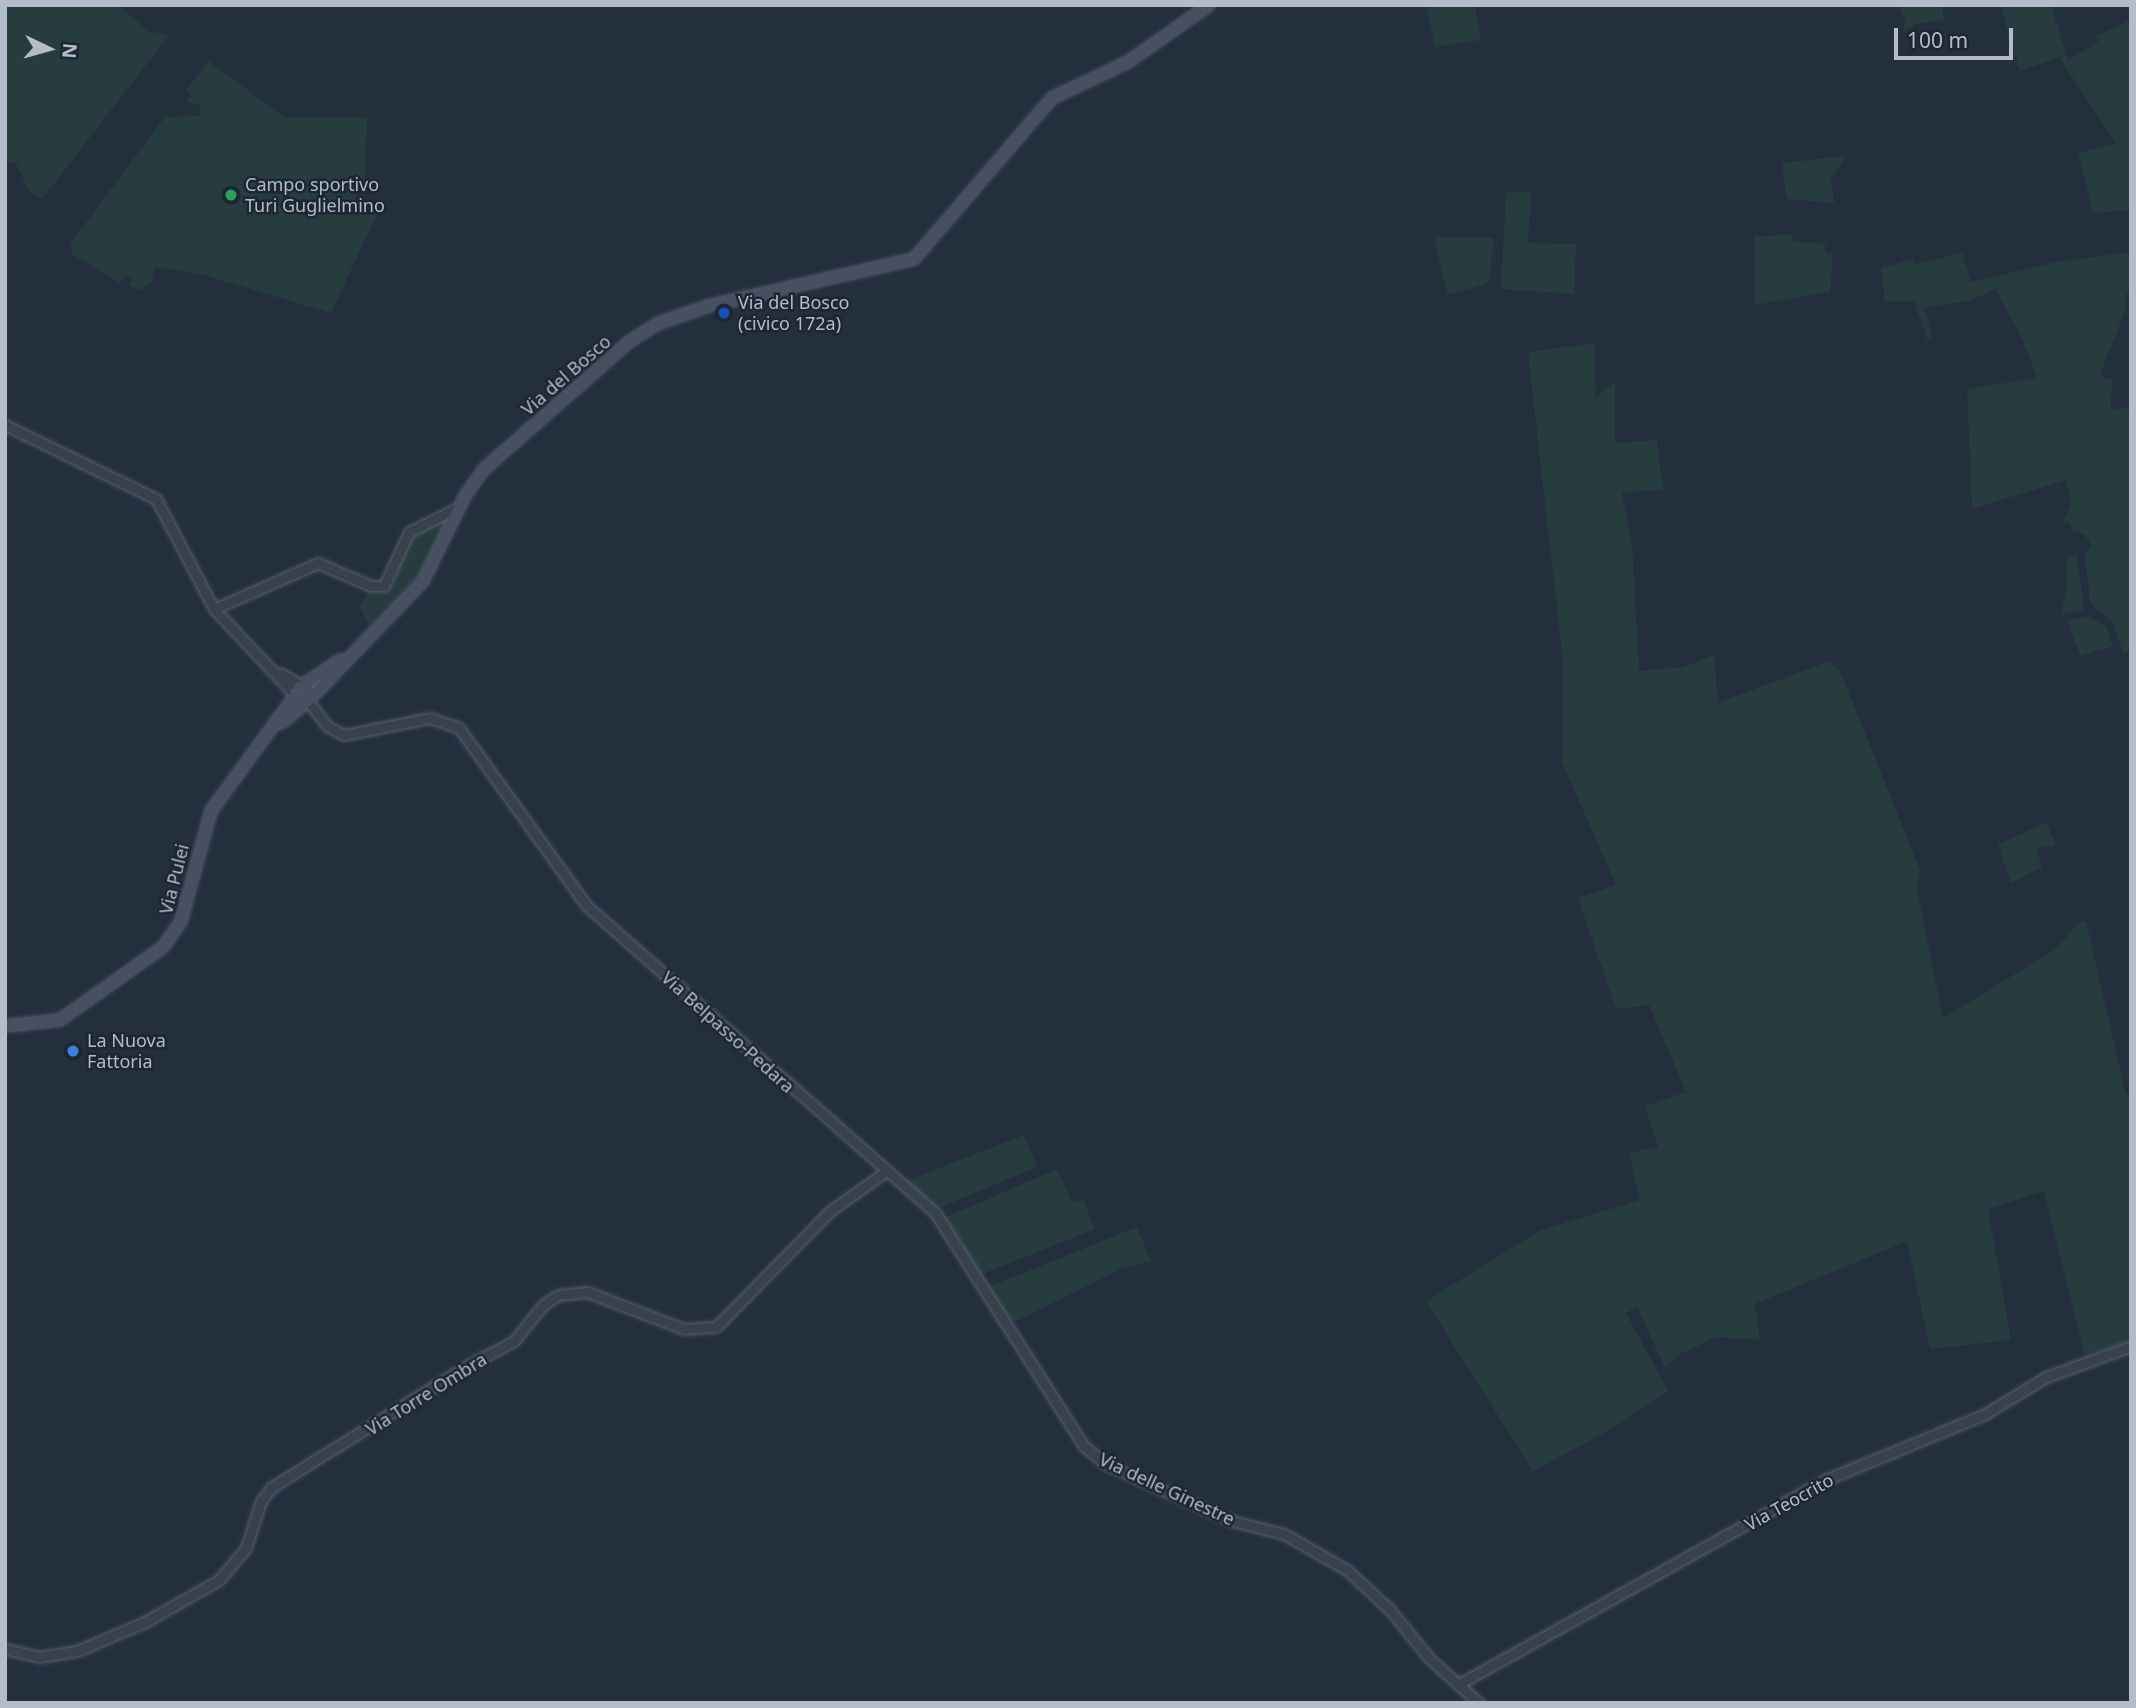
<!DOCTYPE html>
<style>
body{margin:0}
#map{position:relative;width:2136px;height:1708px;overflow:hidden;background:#242f3e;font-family:"Noto Sans",sans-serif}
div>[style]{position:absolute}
.green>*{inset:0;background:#263c3f}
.roads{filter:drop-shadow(0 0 2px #565f6c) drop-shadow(0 0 2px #565f6c)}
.tertiary>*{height:9px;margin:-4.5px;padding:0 4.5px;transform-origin:4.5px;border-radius:4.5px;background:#38414e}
.secondary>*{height:10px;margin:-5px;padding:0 5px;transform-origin:5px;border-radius:5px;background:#465061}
.dots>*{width:19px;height:19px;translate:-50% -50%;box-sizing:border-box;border:4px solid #1d2633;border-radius:50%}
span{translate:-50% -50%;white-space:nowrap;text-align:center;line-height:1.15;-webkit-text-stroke:5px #1d2633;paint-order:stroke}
.poi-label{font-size:18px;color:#b4bcc9}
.left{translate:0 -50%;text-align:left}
.street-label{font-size:18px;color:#b4bcc9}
.frame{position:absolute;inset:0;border:7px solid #b4bcc9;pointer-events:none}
.north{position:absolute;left:14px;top:14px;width:70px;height:70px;-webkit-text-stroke:5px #1d2633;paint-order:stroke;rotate:95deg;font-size:19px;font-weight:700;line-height:28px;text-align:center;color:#b4bcc9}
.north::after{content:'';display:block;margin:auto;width:24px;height:32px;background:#b4bcc9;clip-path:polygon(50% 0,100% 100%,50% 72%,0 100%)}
.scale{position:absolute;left:1894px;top:28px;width:119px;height:32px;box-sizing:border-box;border:4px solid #b4bcc9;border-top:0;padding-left:9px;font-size:21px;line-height:24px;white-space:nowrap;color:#b4bcc9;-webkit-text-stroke:5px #1d2633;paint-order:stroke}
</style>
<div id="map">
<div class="green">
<div style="clip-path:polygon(5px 5px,118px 5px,149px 32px,170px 34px,42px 199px,30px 193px,16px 164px,5px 161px)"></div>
<div style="clip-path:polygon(1426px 5px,1475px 5px,1481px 40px,1435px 47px)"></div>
<div style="clip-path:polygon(1898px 5px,1942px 5px,1944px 20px,1915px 24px,1902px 35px,1905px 20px)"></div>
<div style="clip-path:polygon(2000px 5px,2051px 5px,2068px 60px,2098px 42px,2096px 36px,2131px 20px,2131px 210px,2093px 213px,2078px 153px,2116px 143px,2059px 57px,2020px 71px)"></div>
<div style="clip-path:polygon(208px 61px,284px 117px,367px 118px,365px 180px,357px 181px,355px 209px,378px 212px,331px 313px,204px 275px,154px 267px,152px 282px,140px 290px,128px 286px,132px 280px,126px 275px,120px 283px,72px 254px,70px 244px,165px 117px,200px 116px,200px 106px,187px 101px,191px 95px,186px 91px)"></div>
<div style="clip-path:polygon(1846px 156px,1831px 178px,1834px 203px,1787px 199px,1782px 163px)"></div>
<div style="clip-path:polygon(1506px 192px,1531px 192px,1528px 243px,1576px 244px,1574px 294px,1501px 289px)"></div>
<div style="clip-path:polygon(1792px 234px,1793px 241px,1825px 244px,1825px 252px,1833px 253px,1830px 292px,1754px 305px,1754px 237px)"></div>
<div style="clip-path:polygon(1434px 237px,1494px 238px,1489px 283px,1447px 295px)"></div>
<div style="clip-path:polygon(2131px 252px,2131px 293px,2126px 294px,2125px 311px,2101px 372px,2101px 377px,2112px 379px,2111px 409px,2131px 408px,2131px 652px,2123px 653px,2114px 624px,2090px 603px,2085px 553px,2092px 546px,2084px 534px,2071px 531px,2070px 523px,2063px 523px,2071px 504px,2066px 480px,1972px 509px,1967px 389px,2037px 378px,2022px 338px,1995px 289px,1970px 301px,1924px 307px,1933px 338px,1927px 339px,1914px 301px,1885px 302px,1881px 268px,1912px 259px,1915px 264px,1962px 253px,1971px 282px,2056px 262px)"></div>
<div style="clip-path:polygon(1594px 343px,1596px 398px,1615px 381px,1615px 443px,1657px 440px,1663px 490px,1622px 492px,1632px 545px,1639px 671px,1683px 667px,1714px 655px,1718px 703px,1830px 661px,1840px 671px,1920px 870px,1917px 889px,1943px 1018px,2056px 949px,2078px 923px,2086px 921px,2126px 1095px,2131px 1094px,2131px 1341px,2085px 1356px,2044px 1191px,1988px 1209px,2011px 1340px,1930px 1349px,1907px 1241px,1755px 1304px,1760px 1340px,1716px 1337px,1680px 1354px,1665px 1368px,1637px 1307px,1626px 1313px,1668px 1391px,1606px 1432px,1533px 1471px,1426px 1301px,1541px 1230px,1640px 1200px,1629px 1153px,1658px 1147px,1645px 1106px,1686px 1092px,1649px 1005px,1616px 1009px,1578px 898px,1616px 885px,1562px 762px,1562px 653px,1528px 352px)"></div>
<div style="clip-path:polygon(441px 519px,446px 524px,422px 572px,369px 626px,360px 607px,369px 591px,384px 591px,393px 585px,408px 542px)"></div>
<div style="clip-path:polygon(2077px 555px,2084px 610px,2061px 614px,2067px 588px,2067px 557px)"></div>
<div style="clip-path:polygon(2088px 616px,2106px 626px,2113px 646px,2080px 656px,2067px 620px)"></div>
<div style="clip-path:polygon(2046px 822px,2056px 846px,2036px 848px,2042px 867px,2011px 883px,1998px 845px)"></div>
<div style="clip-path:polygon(1024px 1135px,1037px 1167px,939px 1208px,904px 1182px)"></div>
<div style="clip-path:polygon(1057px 1169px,1072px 1202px,1083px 1199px,1095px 1229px,977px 1276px,944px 1218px)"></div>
<div style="clip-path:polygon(1137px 1227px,1151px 1261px,1122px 1268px,1019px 1320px,1009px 1321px,986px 1288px)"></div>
</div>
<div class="roads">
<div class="tertiary">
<div style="left:5px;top:425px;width:168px;rotate:26.1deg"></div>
<div style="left:156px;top:499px;width:124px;rotate:62.2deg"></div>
<div style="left:214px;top:609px;width:118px;rotate:46.7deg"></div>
<div style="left:214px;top:609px;width:114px;rotate:-23.9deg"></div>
<div style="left:318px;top:563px;width:58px;rotate:23.5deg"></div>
<div style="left:371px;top:586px;width:13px"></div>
<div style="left:384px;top:586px;width:60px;rotate:-65.2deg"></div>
<div style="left:409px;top:532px;width:56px;rotate:-26.6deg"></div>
<div style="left:280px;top:673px;width:30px;rotate:30deg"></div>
<div style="left:308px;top:701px;width:31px;rotate:53deg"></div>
<div style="left:327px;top:726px;width:19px;rotate:28deg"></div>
<div style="left:344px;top:735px;width:88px;rotate:-11.2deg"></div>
<div style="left:430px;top:718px;width:31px;rotate:19deg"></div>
<div style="left:459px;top:728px;width:219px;rotate:54.3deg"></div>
<div style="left:587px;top:906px;width:465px;rotate:41.4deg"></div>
<div style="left:936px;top:1214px;width:275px;rotate:57.5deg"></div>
<div style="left:1084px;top:1446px;width:30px;rotate:40deg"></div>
<div style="left:1107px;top:1465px;width:137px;rotate:24.1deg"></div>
<div style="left:1232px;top:1521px;width:54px;rotate:14deg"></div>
<div style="left:1284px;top:1534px;width:73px;rotate:29.7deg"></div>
<div style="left:1347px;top:1570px;width:59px;rotate:42.9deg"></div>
<div style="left:1390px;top:1610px;width:63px;rotate:50.8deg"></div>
<div style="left:1430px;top:1659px;width:66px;rotate:41.9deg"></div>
<div style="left:5px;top:1649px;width:35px;rotate:13deg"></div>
<div style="left:39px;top:1657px;width:38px;rotate:-9deg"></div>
<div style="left:77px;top:1651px;width:74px;rotate:-23.1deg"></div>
<div style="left:145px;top:1622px;width:85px;rotate:-29.6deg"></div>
<div style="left:219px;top:1580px;width:42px;rotate:-49.8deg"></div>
<div style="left:246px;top:1548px;width:49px;rotate:-72.3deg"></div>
<div style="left:261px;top:1501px;width:18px;rotate:-52deg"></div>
<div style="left:272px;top:1487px;width:225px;rotate:-31.9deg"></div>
<div style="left:463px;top:1368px;width:58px;rotate:-27.9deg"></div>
<div style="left:514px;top:1341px;width:46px;rotate:-51.1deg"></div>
<div style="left:543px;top:1305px;width:18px;rotate:-34deg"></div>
<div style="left:558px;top:1295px;width:29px;rotate:-6deg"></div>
<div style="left:587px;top:1292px;width:104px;rotate:20.9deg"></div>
<div style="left:684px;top:1329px;width:32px;rotate:-4deg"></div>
<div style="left:716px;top:1327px;width:163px;rotate:-45.5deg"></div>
<div style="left:830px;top:1211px;width:67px;rotate:-35.3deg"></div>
<div style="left:1459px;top:1684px;width:419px;rotate:-29.1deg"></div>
<div style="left:1825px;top:1480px;width:173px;rotate:-22.4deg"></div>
<div style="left:1985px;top:1414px;width:71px;rotate:-31.2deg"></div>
<div style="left:2046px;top:1377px;width:90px;rotate:-20deg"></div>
</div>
<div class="secondary">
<div style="left:299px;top:688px;width:50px;rotate:-34.3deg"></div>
<div style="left:310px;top:699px;width:12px;rotate:-110deg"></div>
<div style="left:306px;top:688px;width:12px;rotate:156deg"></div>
<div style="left:295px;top:693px;width:9px;rotate:72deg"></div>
<div style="left:298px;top:702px;width:10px;rotate:-6deg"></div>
<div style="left:308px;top:701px;width:166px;rotate:-46.2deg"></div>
<div style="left:423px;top:581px;width:95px;rotate:-63.7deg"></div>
<div style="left:465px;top:496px;width:32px;rotate:-55deg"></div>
<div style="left:483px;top:470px;width:196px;rotate:-41.3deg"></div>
<div style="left:630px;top:341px;width:34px;rotate:-32deg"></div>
<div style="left:659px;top:323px;width:52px;rotate:-19.1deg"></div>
<div style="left:708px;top:306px;width:211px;rotate:-12.9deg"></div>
<div style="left:914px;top:259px;width:212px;rotate:-49.4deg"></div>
<div style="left:1052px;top:98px;width:84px;rotate:-25.3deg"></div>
<div style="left:1128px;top:62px;width:99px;rotate:-35.1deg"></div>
<div style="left:281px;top:723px;width:32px;rotate:-39deg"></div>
<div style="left:5px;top:1026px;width:55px;rotate:-6.2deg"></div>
<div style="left:60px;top:1020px;width:126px;rotate:-35.3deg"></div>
<div style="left:163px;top:947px;width:32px;rotate:-55deg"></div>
<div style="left:181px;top:921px;width:114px;rotate:-74.7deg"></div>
<div style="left:211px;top:811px;width:142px;rotate:-53.9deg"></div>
</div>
</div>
<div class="dots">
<div style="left:231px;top:195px;background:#2e9e5b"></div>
<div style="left:724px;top:313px;background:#1a4fb4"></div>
<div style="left:73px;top:1051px;background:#3f7fe0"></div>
</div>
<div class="poi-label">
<span class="left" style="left:245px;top:195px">Campo sportivo<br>Turi Guglielmino</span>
<span class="left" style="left:738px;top:313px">Via del Bosco<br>(civico 172a)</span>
<span class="left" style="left:87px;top:1051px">La Nuova<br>Fattoria</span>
</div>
<div class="street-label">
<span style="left:566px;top:375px;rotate:-41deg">Via del Bosco</span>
<span style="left:174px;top:879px;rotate:-76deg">Via Pulei</span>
<span style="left:728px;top:1032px;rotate:42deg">Via Belpasso-Pedara</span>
<span style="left:426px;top:1394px;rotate:-32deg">Via Torre Ombra</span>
<span style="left:1167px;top:1489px;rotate:25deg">Via delle Ginestre</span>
<span style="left:1789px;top:1502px;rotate:-29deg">Via Teocrito</span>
</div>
<div class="frame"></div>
<div class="north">N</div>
<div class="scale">100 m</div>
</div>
